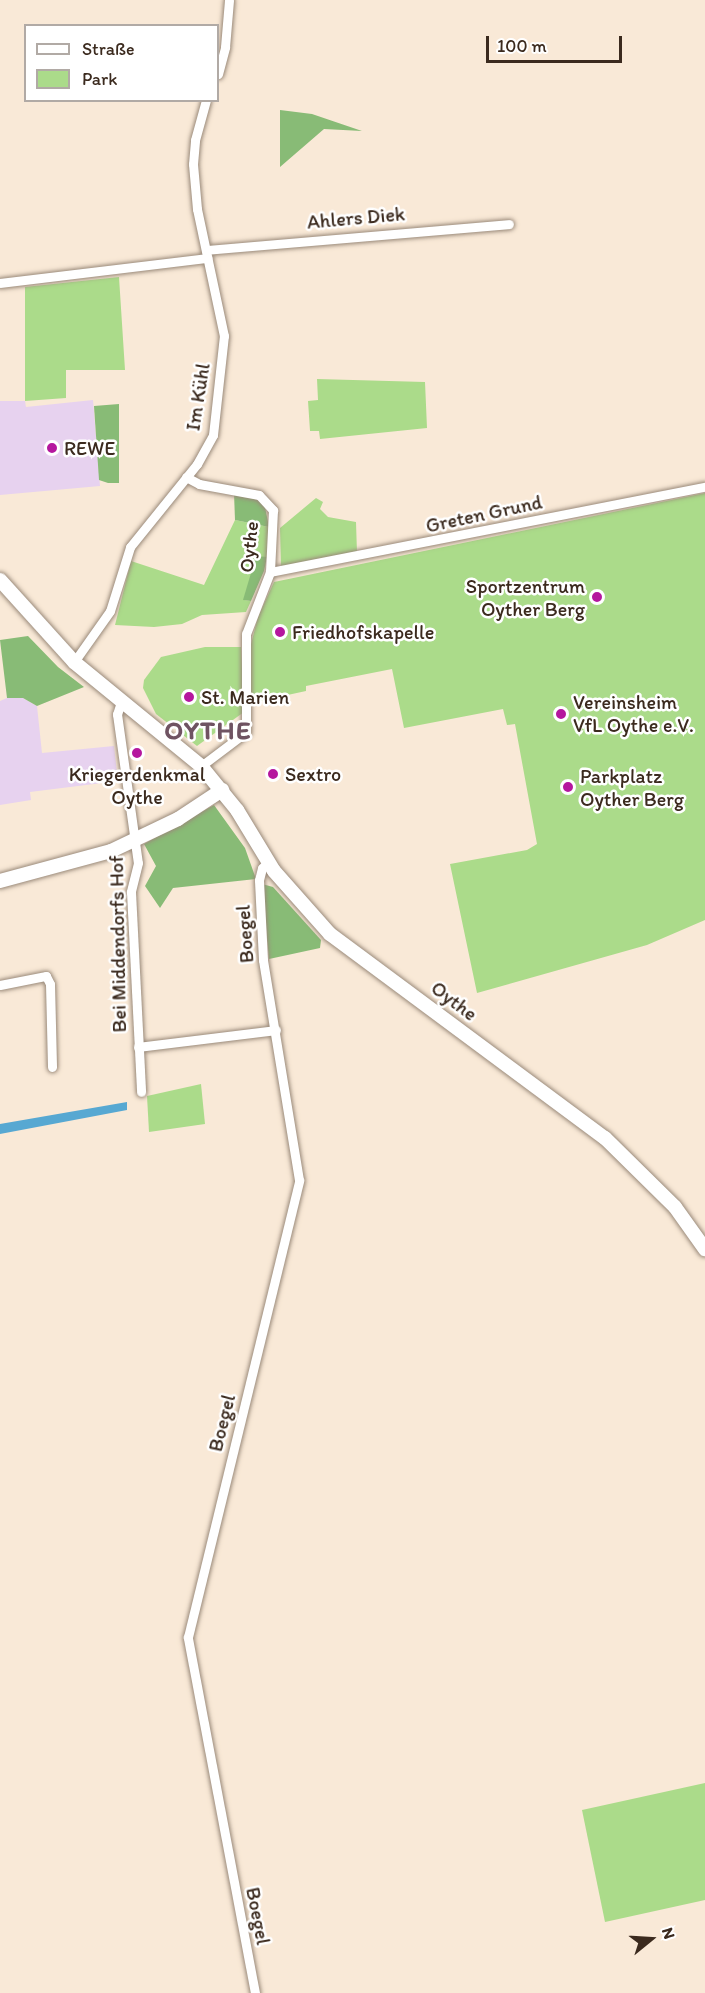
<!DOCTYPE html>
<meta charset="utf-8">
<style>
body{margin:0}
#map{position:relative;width:705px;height:1993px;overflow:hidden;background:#f9e9d7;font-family:Itim,sans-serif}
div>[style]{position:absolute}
.built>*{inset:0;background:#e7d2ef}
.green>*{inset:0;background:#abdb8a}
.forest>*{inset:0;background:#88bb76}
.water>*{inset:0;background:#57a8d2}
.roads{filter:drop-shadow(0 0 2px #9a8a7a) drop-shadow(0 0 2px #9a8a7a)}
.street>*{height:9px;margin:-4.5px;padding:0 4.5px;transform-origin:4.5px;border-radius:4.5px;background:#fff}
.secondary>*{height:14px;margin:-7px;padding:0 7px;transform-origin:7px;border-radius:7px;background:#fff}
.dots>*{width:16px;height:16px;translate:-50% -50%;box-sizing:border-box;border:3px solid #fff;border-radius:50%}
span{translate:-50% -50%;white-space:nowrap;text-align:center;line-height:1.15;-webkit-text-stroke:5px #fff;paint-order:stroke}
.street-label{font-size:20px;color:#3b2a1e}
.poi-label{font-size:20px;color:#3b2a1e}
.left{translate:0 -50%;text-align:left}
.right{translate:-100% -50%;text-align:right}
.district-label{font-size:26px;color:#6f5362;font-weight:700;letter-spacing:1.5px}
.legend{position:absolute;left:24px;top:24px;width:195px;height:78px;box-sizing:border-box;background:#fff;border:2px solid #b1aaa5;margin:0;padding:8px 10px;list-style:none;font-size:18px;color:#3b2a1e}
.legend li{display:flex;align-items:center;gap:12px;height:30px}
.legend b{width:30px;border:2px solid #b1aaa5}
.north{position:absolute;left:621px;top:1909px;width:60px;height:60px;-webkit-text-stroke:4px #fff;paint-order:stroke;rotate:72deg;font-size:16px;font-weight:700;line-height:24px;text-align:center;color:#3b2a1e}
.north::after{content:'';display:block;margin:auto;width:21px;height:27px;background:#3b2a1e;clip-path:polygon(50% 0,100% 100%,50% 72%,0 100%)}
.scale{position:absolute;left:486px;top:36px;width:136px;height:27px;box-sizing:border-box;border:3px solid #3b2a1e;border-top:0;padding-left:8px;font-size:18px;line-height:21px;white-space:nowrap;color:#3b2a1e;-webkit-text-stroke:4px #fff;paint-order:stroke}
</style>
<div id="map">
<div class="built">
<div style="clip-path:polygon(93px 400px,100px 486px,0 495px,0 401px,25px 401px,26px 407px)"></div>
<div style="clip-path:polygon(7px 698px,23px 698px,37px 706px,42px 753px,114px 746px,118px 781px,30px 792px,31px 800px,0 805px,0 701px)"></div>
</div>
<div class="green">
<div style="clip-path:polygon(119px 277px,125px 370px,66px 370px,66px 398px,25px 401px,25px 287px)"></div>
<div style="clip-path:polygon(317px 379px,425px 382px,427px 428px,320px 439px,319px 431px,310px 431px,308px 401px,318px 400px)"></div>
<div style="clip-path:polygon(705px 493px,705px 920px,647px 945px,477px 993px,450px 864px,527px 850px,537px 844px,515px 724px,507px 725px,503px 709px,404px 728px,392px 669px,306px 686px,306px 691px,251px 703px,249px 652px,258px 617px,274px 582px)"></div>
<div style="clip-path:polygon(316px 498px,323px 502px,320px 509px,328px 517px,356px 522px,357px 553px,281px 567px,280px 528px)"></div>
<div style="clip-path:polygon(235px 520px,269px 527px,267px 557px,256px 557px,244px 600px,251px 601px,246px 612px,202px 615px,182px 624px,154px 627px,115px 625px,131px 561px,204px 585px)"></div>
<div style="clip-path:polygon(205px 647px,241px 647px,244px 712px,197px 746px,156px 714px,143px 688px,144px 680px,161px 657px)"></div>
<div style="clip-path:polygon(201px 1084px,205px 1124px,149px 1132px,147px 1096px)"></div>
<div style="clip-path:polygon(705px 1783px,705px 1900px,605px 1922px,582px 1810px)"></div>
</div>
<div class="forest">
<div style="clip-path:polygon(280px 110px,312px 114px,362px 131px,324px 129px,280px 167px)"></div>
<div style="clip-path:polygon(119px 404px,119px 483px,108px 483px,99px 480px,94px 406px)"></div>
<div style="clip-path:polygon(234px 493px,264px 502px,269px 527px,235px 520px)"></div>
<div style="clip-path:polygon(256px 556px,267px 557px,264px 571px,251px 601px,243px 600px)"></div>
<div style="clip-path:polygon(28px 636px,58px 667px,84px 687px,37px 706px,23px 698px,7px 698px,0 640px)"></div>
<div style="clip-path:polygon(214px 805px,245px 848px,256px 879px,173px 888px,160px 908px,145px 886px,156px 866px,144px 844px)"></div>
<div style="clip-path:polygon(262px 884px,273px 887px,321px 940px,320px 948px,269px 959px)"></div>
</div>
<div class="water">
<div style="clip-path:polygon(127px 1102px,127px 1110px,0 1134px,0 1124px)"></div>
</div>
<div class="roads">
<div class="street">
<div style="left:218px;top:74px;width:28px;rotate:-75deg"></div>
<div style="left:225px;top:47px;width:47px;rotate:-85.1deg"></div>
<div style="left:206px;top:250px;width:304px;rotate:-4.9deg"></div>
<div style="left:0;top:283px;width:209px;rotate:-6.9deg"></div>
<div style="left:186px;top:477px;width:15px;rotate:28deg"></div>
<div style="left:199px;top:484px;width:61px;rotate:10.4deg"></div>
<div style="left:259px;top:495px;width:21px;rotate:47deg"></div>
<div style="left:273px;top:510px;width:62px;rotate:92.8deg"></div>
<div style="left:270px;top:572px;width:66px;rotate:111.2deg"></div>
<div style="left:246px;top:634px;width:98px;rotate:90deg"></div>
<div style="left:246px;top:732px;width:56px;rotate:142.9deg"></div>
<div style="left:270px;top:572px;width:443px;rotate:-11.1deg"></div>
<div style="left:74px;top:662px;width:62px;rotate:-54.8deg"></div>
<div style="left:110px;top:611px;width:67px;rotate:-72.6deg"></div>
<div style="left:130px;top:547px;width:107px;rotate:-51.1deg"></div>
<div style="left:197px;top:464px;width:33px;rotate:-61deg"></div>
<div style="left:213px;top:435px;width:100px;rotate:-83.7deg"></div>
<div style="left:224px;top:336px;width:130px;rotate:-102deg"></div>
<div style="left:197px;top:209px;width:45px;rotate:-95.1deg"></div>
<div style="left:193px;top:164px;width:24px;rotate:-85deg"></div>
<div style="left:195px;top:140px;width:41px;rotate:-74.6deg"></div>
<div style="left:121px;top:702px;width:13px;rotate:108deg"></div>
<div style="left:117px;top:714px;width:150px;rotate:82deg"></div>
<div style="left:138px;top:863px;width:30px;rotate:104deg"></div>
<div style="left:131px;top:892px;width:200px;rotate:87.1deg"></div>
<div style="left:0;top:985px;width:47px;rotate:-11.1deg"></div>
<div style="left:46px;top:976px;width:9px;rotate:63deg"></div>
<div style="left:50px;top:984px;width:83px;rotate:88.6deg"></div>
<div style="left:138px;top:1047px;width:139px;rotate:-7deg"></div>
<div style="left:255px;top:1993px;width:362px;rotate:-100.7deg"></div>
<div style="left:188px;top:1637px;width:470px;rotate:-76.3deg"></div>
<div style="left:299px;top:1180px;width:223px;rotate:-99.3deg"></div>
<div style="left:263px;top:960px;width:80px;rotate:-92.9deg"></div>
<div style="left:259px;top:880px;width:12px;rotate:-76deg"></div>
<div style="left:262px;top:868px;width:8px;rotate:-45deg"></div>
</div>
<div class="secondary">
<div style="left:0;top:580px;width:110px;rotate:47.9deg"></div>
<div style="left:74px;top:662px;width:164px;rotate:39.3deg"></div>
<div style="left:201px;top:766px;width:57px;rotate:50.7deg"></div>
<div style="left:237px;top:810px;width:71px;rotate:58.8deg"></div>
<div style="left:274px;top:871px;width:84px;rotate:48.4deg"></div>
<div style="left:330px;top:934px;width:342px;rotate:36.6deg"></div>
<div style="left:605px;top:1138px;width:98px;rotate:44.6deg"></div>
<div style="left:675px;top:1207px;width:52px;rotate:54.5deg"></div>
<div style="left:0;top:881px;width:115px;rotate:-15.1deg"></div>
<div style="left:111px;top:851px;width:74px;rotate:-25.5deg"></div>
<div style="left:178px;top:819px;width:53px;rotate:-33.4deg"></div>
</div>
</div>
<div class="dots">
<div style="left:52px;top:448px;background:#b5179e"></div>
<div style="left:597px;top:597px;background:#b5179e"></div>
<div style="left:280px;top:632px;background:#b5179e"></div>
<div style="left:189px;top:697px;background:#b5179e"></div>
<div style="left:561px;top:714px;background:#b5179e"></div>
<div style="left:137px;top:753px;background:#b5179e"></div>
<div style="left:273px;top:774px;background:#b5179e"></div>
<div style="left:568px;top:787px;background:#b5179e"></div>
</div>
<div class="street-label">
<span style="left:356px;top:218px;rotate:-5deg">Ahlers Diek</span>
<span style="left:198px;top:397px;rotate:-81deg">Im Kühl</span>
<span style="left:484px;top:514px;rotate:-12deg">Greten Grund</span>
<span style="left:249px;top:547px;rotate:-84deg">Oythe</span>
<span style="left:245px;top:934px;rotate:-94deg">Boegel</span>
<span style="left:118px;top:944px;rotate:-91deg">Bei Middendorfs Hof</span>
<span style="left:454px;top:1001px;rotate:37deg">Oythe</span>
<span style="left:222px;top:1423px;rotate:-76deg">Boegel</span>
<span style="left:258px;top:1916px;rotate:79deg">Boegel</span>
</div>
<div class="poi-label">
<span class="left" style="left:64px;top:448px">REWE</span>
<span class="right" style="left:585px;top:598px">Sportzentrum<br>Oyther Berg</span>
<span class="left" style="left:292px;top:632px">Friedhofskapelle</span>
<span class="left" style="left:201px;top:697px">St. Marien</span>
<span class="left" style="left:573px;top:714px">Vereinsheim<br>VfL Oythe e.V.</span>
<span style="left:137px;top:786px">Kriegerdenkmal<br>Oythe</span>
<span class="left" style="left:285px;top:774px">Sextro</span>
<span class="left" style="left:580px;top:788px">Parkplatz<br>Oyther Berg</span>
</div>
<div class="district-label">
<span style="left:208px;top:731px">OYTHE</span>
</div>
<ul class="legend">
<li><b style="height:8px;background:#fff"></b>Straße</li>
<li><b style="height:16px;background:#abdb8a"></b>Park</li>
</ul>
<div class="north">N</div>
<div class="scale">100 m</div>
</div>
